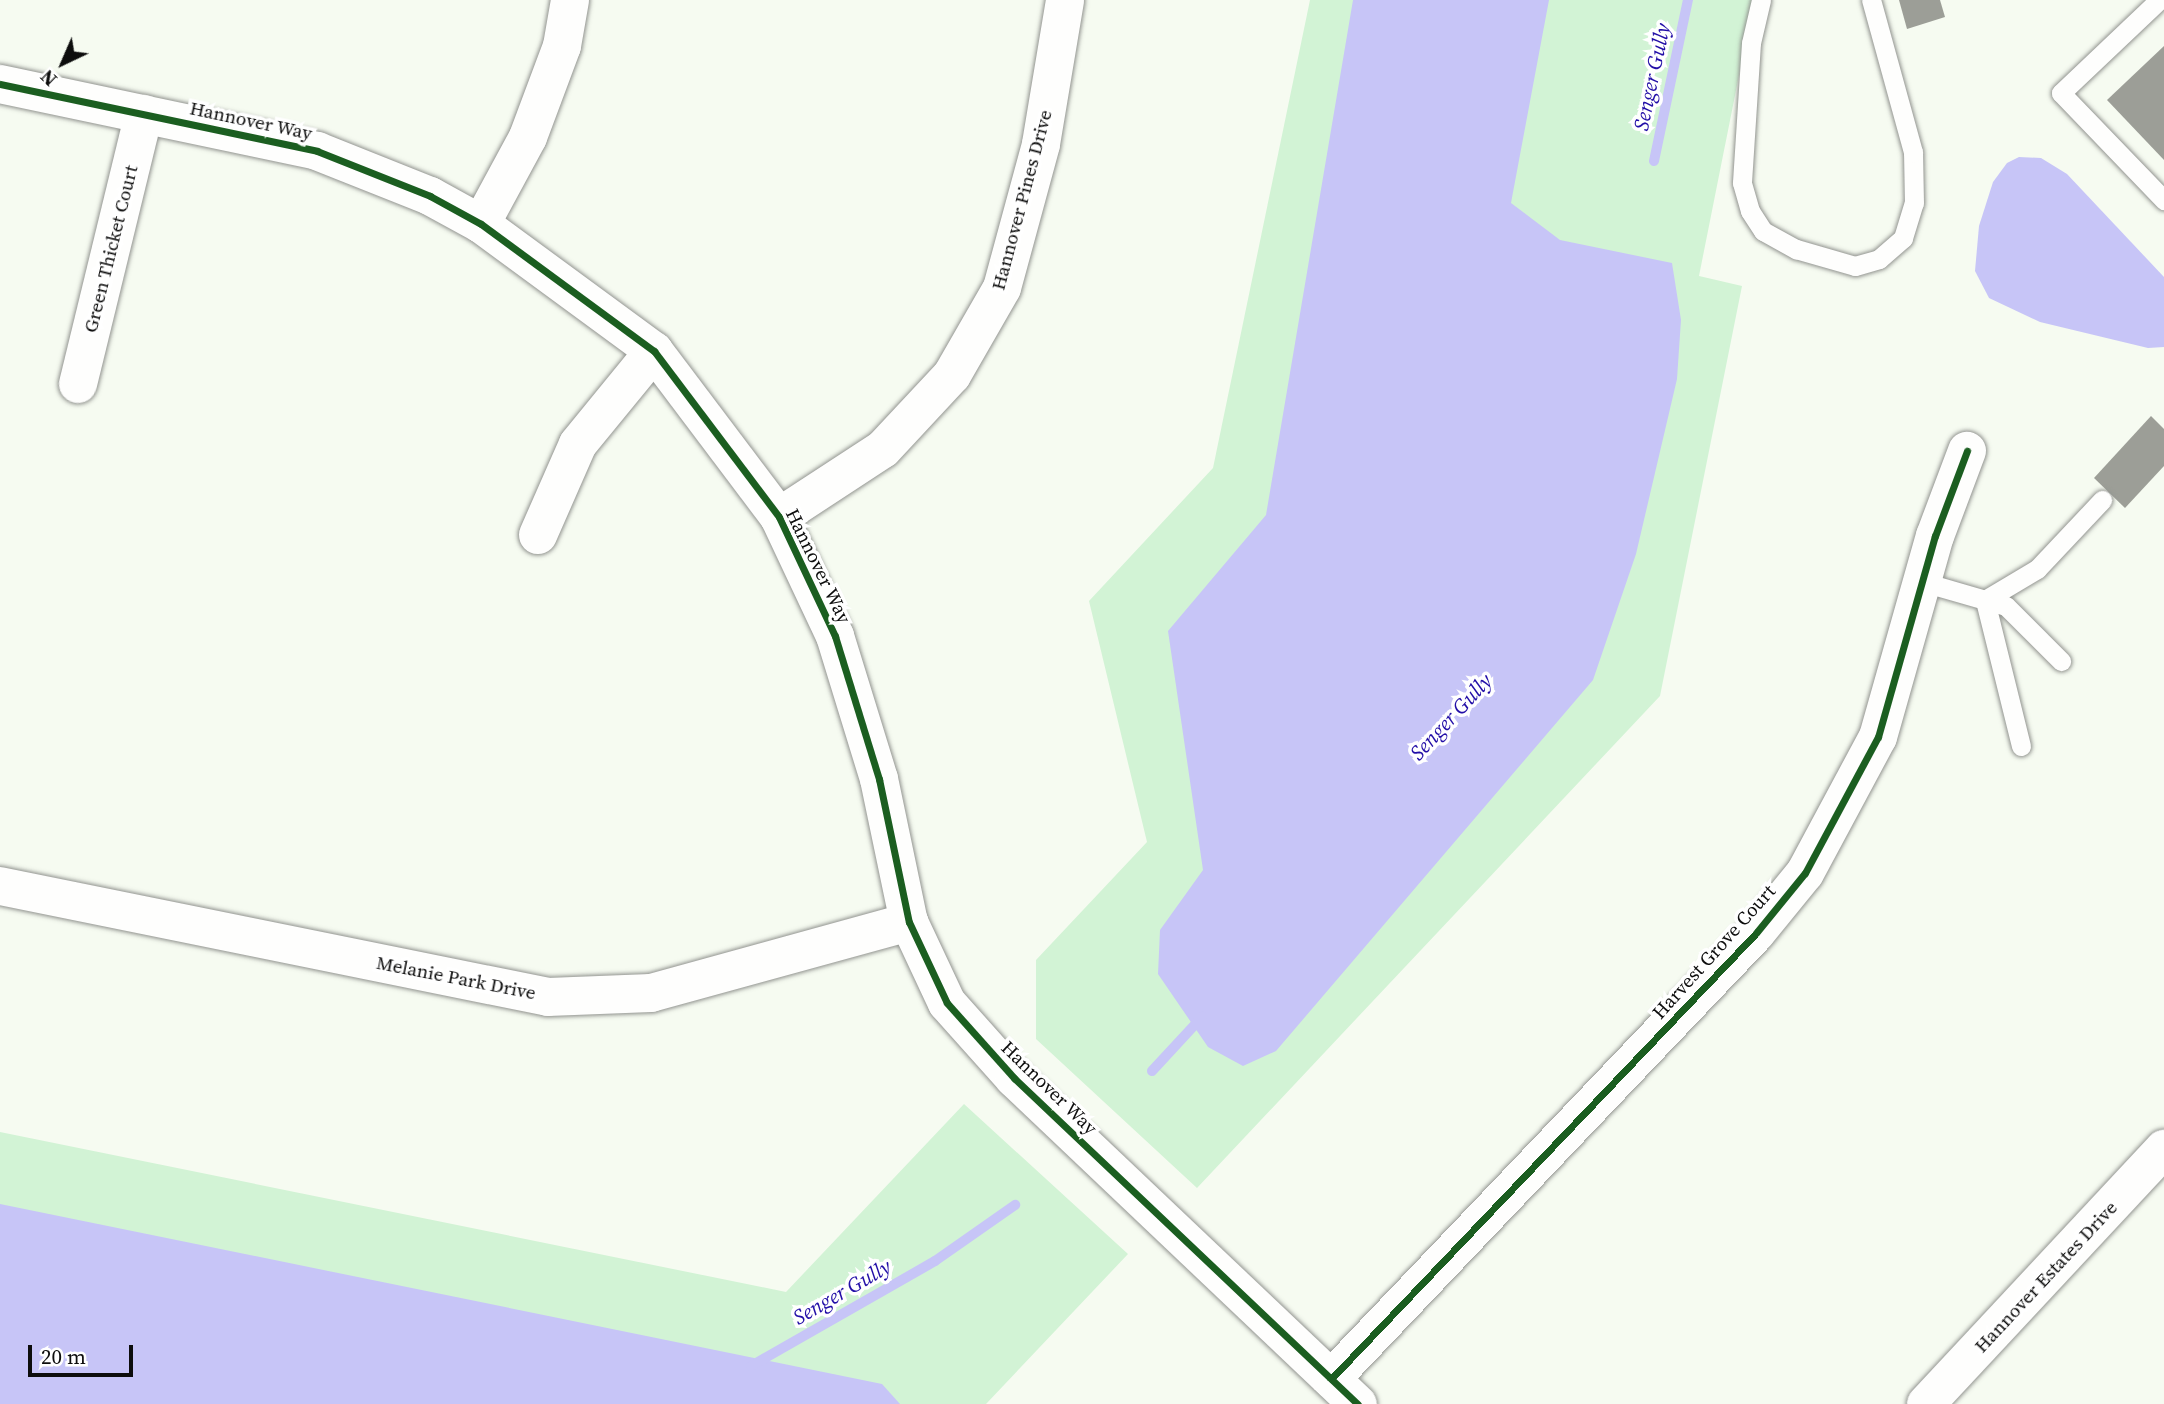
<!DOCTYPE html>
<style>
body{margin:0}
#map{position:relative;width:2164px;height:1404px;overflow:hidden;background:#f6fbf1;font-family:"Source Serif 4",serif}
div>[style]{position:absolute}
.green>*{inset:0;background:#d2f3d5}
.water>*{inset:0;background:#c7c5f7}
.stream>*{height:10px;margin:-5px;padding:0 5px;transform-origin:5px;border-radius:5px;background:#c7c5f7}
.building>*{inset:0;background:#9c9e97}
.roads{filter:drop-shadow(0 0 2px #929490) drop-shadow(0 0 2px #929490)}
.service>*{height:19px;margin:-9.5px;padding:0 9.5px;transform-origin:9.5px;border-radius:9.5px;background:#fefefd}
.minor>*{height:38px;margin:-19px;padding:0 19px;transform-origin:19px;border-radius:19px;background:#fefefd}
.cycleway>*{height:7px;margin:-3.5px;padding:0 3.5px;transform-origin:3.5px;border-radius:3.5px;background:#1b5e20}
span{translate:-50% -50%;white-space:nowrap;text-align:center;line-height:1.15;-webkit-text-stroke:7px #fff;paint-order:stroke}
.street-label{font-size:19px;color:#0d0d0d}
.water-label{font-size:21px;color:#220ea7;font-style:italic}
.north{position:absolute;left:28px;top:28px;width:70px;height:70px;-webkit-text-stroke:5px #fff;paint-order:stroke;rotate:224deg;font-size:19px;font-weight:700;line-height:28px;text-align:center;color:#0d0d0d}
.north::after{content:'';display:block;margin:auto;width:24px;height:32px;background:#0d0d0d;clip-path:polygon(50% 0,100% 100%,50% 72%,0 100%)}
.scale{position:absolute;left:28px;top:1345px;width:105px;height:32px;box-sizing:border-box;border:4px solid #0d0d0d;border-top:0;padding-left:9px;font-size:21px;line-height:24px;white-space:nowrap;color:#0d0d0d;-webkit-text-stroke:5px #fff;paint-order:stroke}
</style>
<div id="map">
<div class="green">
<div style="clip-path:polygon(1310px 0,1754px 0,1699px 276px,1742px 286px,1660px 696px,1197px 1188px,1036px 1039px,1036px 960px,1147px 842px,1089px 601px,1213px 468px)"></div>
<div style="clip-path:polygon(964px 1104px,1128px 1254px,986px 1404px,0 1404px,0 1132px,786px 1292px)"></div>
</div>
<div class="water">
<div style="clip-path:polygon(1353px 0,1549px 0,1511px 203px,1560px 240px,1672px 263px,1681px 320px,1677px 379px,1636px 554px,1593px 680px,1276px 1051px,1243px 1066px,1208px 1047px,1158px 974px,1160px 930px,1203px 870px,1168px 631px,1266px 515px)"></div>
<div style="clip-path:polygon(2019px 157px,2041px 158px,2067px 174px,2164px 277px,2164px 347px,2148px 348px,2040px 322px,1989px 298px,1975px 271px,1979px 226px,1993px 182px,2007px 163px)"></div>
<div style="clip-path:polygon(0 1204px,882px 1384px,900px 1404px,0 1404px)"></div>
</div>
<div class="stream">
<div style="left:1654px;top:161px;width:165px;rotate:-78.1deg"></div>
<div style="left:1152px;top:1071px;width:74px;rotate:-47.2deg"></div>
<div style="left:751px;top:1366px;width:212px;rotate:-29.7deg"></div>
<div style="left:935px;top:1261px;width:98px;rotate:-35deg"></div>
</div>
<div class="building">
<div style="clip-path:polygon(1899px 0,1940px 0,1945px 17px,1907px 29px)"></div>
<div style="clip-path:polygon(2164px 46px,2164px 160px,2107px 100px)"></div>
<div style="clip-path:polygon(2151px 416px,2164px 429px,2164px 466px,2125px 508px,2094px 478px)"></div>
</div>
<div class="roads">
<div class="service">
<div style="left:1761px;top:0;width:44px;rotate:103.1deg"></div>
<div style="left:1751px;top:43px;width:140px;rotate:93.7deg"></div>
<div style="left:1742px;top:183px;width:29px;rotate:74deg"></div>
<div style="left:1750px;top:211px;width:24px;rotate:57deg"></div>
<div style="left:1763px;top:231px;width:38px;rotate:29deg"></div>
<div style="left:1796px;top:249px;width:61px;rotate:16.1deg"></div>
<div style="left:1855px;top:266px;width:25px;rotate:-16deg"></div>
<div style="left:1879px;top:259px;width:32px;rotate:-41deg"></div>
<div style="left:1903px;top:238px;width:37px;rotate:-73deg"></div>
<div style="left:1914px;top:203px;width:51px;rotate:-91.1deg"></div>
<div style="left:1913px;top:152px;width:158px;rotate:-105.4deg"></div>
<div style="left:2159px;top:0;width:135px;rotate:136.5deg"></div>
<div style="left:2061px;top:93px;width:149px;rotate:46.1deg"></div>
<div style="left:1923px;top:582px;width:86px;rotate:16.1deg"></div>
<div style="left:2006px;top:606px;width:78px;rotate:45deg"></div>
<div style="left:2021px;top:746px;width:150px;rotate:-103.9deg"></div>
<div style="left:1985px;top:600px;width:61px;rotate:-30.8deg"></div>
<div style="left:2037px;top:569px;width:95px;rotate:-46.7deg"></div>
</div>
<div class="minor">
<div style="left:0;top:84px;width:324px;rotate:11.9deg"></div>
<div style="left:317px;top:151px;width:122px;rotate:21.7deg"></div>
<div style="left:430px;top:196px;width:58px;rotate:28.8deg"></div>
<div style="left:481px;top:224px;width:215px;rotate:36.3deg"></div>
<div style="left:654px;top:351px;width:208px;rotate:53deg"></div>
<div style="left:779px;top:517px;width:132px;rotate:64.8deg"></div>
<div style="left:835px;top:636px;width:150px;rotate:72.9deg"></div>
<div style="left:879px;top:779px;width:146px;rotate:78.2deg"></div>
<div style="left:909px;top:922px;width:89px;rotate:64.9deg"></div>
<div style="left:947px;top:1003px;width:101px;rotate:48.2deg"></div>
<div style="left:1014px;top:1078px;width:474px;rotate:43.5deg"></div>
<div style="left:481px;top:224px;width:99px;rotate:-61.6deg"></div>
<div style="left:528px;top:137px;width:97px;rotate:-69.5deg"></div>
<div style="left:562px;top:46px;width:47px;rotate:-80.1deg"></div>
<div style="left:78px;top:384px;width:278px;rotate:-76.3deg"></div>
<div style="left:779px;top:517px;width:124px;rotate:-33.2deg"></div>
<div style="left:883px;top:449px;width:101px;rotate:-47deg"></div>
<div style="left:952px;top:375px;width:100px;rotate:-60.1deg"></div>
<div style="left:1002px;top:288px;width:149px;rotate:-74.8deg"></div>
<div style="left:1041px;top:144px;width:146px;rotate:-80.5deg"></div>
<div style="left:538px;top:535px;width:99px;rotate:-66.3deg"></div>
<div style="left:578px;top:444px;width:120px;rotate:-50.7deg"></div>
<div style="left:0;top:886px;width:559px;rotate:11.45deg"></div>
<div style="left:548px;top:997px;width:103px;rotate:-2.2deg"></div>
<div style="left:651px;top:993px;width:268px;rotate:-15.4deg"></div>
<div style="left:1331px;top:1379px;width:616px;rotate:-46.38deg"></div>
<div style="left:1756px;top:933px;width:77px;rotate:-50.8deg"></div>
<div style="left:1805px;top:873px;width:154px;rotate:-61.8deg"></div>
<div style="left:1878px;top:737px;width:209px;rotate:-74.2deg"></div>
<div style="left:1935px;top:536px;width:91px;rotate:-69.4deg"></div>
<div style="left:1926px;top:1404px;width:349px;rotate:-47deg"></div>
</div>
</div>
<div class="cycleway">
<div style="left:0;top:84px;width:324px;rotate:11.9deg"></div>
<div style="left:317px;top:151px;width:122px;rotate:21.7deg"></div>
<div style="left:430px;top:196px;width:58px;rotate:28.8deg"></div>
<div style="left:481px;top:224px;width:215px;rotate:36.3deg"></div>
<div style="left:654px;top:351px;width:208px;rotate:53deg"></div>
<div style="left:779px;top:517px;width:132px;rotate:64.8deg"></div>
<div style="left:835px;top:636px;width:150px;rotate:72.9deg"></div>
<div style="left:879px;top:779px;width:146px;rotate:78.2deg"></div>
<div style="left:909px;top:922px;width:89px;rotate:64.9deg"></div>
<div style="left:947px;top:1003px;width:101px;rotate:48.2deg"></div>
<div style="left:1014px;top:1078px;width:474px;rotate:43.5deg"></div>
<div style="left:1331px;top:1379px;width:616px;rotate:-46.38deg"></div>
<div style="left:1756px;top:933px;width:77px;rotate:-50.8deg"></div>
<div style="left:1805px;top:873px;width:154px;rotate:-61.8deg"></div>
<div style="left:1878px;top:737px;width:209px;rotate:-74.2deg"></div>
<div style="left:1935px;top:536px;width:91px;rotate:-69.4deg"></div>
</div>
<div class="street-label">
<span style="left:251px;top:121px;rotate:12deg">Hannover Way</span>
<span style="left:1022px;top:200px;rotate:-75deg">Hannover Pines Drive</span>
<span style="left:111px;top:249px;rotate:-76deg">Green Thicket Court</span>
<span style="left:818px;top:566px;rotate:64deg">Hannover Way</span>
<span style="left:1714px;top:952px;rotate:-48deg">Harvest Grove Court</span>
<span style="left:456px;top:978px;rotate:11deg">Melanie Park Drive</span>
<span style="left:1049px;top:1088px;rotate:44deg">Hannover Way</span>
<span style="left:2046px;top:1277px;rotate:-47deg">Hannover Estates Drive</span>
</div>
<div class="water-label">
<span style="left:1652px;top:77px;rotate:-78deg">Senger Gully</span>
<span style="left:1451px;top:717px;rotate:-47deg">Senger Gully</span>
<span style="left:842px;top:1292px;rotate:-30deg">Senger Gully</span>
</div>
<div class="north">N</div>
<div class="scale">20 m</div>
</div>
